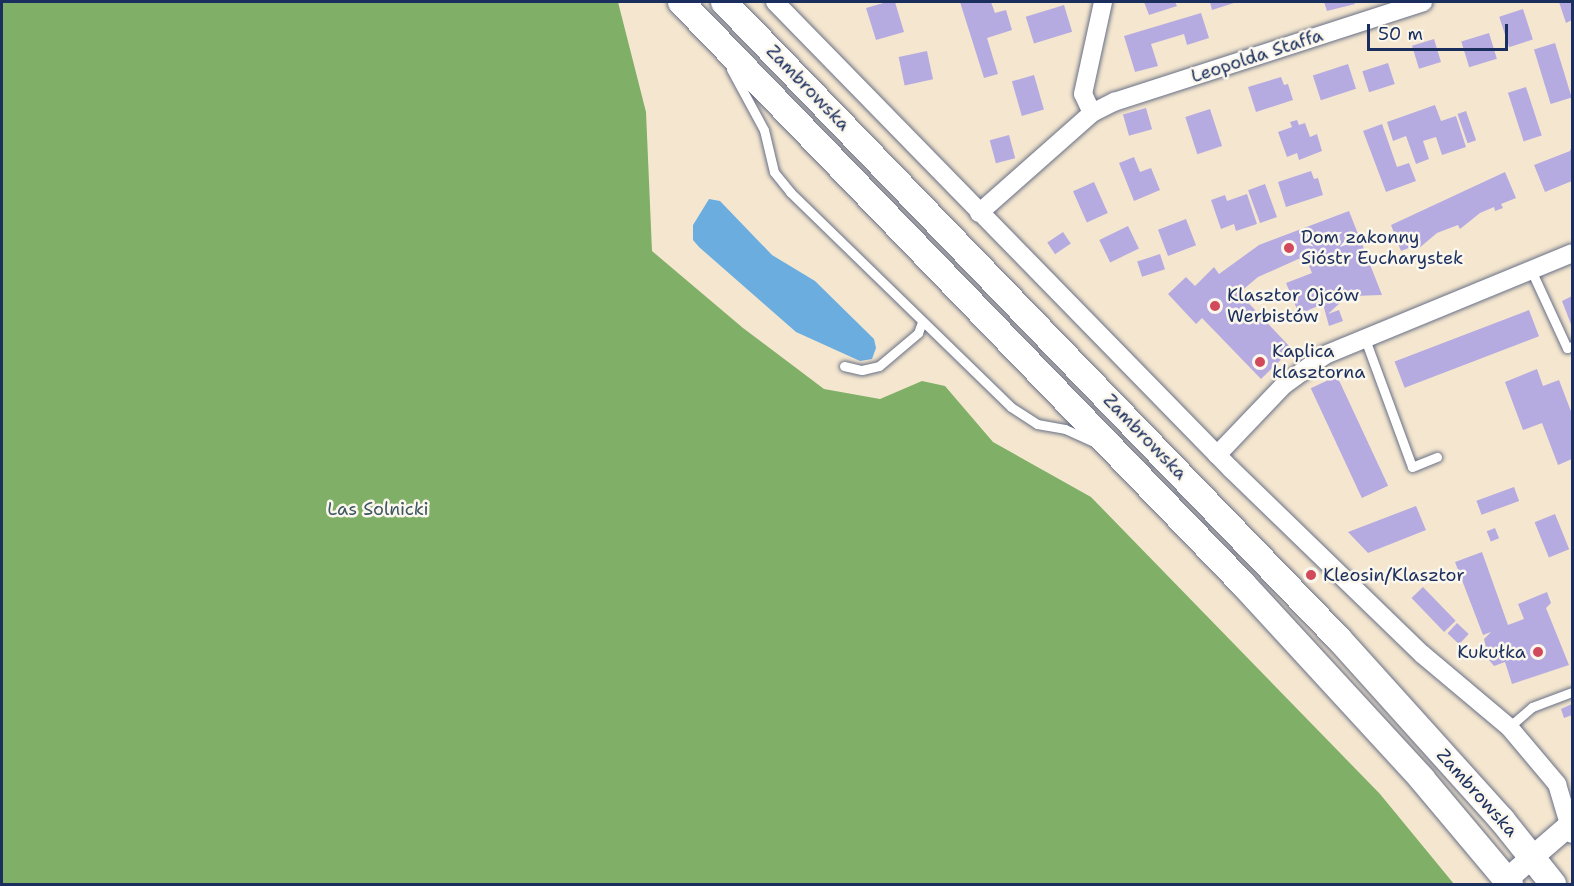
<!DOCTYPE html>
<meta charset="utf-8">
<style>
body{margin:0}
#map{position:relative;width:1574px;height:886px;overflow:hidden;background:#f5e7cf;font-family:"Shantell Sans",sans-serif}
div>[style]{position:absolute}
.forest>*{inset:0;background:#80af68}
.water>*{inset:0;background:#6cade0}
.building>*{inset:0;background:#b6abe1;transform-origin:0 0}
.roads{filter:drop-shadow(0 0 2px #676f86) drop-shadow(0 0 2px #676f86)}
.service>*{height:9px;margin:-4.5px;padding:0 4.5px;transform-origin:4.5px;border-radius:4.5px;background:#fff}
.minor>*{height:18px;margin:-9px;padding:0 9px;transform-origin:9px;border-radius:9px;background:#fff}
.tertiary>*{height:22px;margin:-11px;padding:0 11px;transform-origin:11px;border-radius:11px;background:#fff}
.secondary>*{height:26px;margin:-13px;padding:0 13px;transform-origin:13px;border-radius:13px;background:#fff}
.dots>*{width:16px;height:16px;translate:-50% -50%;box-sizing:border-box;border:3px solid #fbf7ec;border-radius:50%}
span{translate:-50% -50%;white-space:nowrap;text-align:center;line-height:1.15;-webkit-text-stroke:5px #fbf7ec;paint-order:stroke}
.street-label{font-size:18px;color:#1b2f5e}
.poi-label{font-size:18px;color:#1b2f5e}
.left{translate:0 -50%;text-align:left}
.right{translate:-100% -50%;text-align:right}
.park-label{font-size:18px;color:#3c5664}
.frame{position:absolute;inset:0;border:3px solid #1b2f5e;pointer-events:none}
.scale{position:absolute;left:1367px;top:24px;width:141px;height:27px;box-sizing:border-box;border:3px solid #1b2f5e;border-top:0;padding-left:8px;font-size:18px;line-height:21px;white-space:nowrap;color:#1b2f5e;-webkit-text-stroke:4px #fbf7ec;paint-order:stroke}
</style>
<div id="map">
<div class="forest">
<div style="clip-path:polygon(2px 2px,618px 2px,646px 112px,652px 251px,743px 328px,824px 389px,880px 399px,922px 381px,945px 386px,993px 442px,1091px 497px,1380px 794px,1454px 884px,2px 884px)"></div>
</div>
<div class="water">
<div style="clip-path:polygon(709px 199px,720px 201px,772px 255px,815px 281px,874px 339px,876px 348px,872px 359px,860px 361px,796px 332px,699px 247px,693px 240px,693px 225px)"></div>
</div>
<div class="building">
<div style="clip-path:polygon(887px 2px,895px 2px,904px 32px,876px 40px,866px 8px)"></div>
<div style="clip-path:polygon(960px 2px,991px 2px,995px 13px,1006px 10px,1012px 30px,987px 38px,998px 74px,984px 78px)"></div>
<div style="clip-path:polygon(1144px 2px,1175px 2px,1177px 6px,1149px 15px)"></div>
<div style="clip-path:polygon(1210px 2px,1237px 2px,1212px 10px)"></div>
<div style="clip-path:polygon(1324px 2px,1354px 2px,1355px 4px,1327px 11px)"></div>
<div style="clip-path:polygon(1559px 2px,1572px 2px,1572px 20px,1566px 23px)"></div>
<div style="left:1064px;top:5px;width:28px;height:40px;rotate:73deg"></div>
<div style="left:1523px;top:9px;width:32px;height:25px;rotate:72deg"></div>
<div style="clip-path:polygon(1201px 13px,1209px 38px,1187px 45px,1184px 34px,1151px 44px,1158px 66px,1135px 72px,1124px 36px)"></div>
<div style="left:1489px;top:33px;width:27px;height:29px;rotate:73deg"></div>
<div style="left:1434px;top:39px;width:24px;height:23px;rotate:73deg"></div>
<div style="left:1555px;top:43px;width:57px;height:22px;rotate:73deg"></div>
<div style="left:927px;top:51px;width:29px;height:29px;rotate:78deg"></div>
<div style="left:1388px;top:63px;width:22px;height:27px;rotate:72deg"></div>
<div style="left:1348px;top:64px;width:26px;height:37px;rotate:72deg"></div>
<div style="left:1034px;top:75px;width:36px;height:23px;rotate:74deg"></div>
<div style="clip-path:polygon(1281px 77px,1284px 85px,1288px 84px,1293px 100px,1256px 112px,1248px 87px)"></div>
<div style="left:1526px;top:87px;width:51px;height:19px;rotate:72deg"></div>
<div style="clip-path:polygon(1435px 105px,1441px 121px,1456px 116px,1466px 147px,1442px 155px,1436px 137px,1423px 141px,1429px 159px,1416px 164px,1406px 136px,1393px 141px,1387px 122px)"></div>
<div style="left:1146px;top:108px;width:22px;height:24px;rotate:74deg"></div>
<div style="left:1210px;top:109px;width:39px;height:26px;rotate:72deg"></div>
<div style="left:1466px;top:111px;width:31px;height:9px;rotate:71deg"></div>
<div style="clip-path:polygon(1297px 120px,1299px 125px,1305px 123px,1310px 137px,1317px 134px,1322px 151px,1299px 160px,1297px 153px,1287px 157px,1278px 132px,1292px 127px,1290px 122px)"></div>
<div style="clip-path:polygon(1382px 124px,1397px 167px,1409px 163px,1416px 181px,1386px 192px,1363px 131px)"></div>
<div style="left:1009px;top:135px;width:24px;height:20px;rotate:75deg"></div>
<div style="clip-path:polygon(1572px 146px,1572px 181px,1545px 192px,1534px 165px,1570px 151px)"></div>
<div style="clip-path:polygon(1134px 157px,1140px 172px,1151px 168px,1160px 190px,1134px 201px,1119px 163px)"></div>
<div style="clip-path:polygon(1311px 171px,1314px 179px,1318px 178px,1323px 195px,1286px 207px,1278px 182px)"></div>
<div style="clip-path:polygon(1505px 172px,1516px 198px,1501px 204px,1503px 208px,1495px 211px,1494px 207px,1480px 213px,1460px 229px,1458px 225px,1437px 233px,1418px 249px,1416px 245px,1401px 251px,1391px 225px)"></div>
<div style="left:1094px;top:182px;width:34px;height:23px;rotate:66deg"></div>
<div style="left:1265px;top:184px;width:35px;height:18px;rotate:70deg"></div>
<div style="clip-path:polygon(1247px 194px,1257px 224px,1236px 231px,1234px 224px,1221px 229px,1211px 200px,1225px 195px,1227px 201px)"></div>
<div style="clip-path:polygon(1349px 211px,1382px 295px,1354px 296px,1341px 302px,1328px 314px,1339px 310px,1343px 321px,1329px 326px,1323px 304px,1299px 314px,1286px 283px,1312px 273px,1305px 256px,1258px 277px,1239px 293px,1292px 349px,1261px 379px,1202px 318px,1196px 324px,1168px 294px,1186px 277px,1195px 286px,1214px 267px,1219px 274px,1259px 245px)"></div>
<div style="left:1186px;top:219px;width:28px;height:30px;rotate:69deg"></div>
<div style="left:1128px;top:226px;width:25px;height:32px;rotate:64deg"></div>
<div style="left:1063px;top:232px;width:14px;height:19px;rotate:56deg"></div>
<div style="left:1160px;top:254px;width:16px;height:24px;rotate:72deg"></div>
<div style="clip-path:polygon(1572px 296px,1572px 327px,1562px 301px)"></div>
<div style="left:1529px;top:310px;width:28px;height:144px;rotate:69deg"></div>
<div style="clip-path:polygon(1537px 369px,1543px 386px,1559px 380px,1572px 414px,1572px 459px,1558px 465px,1542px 423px,1523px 430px,1505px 382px)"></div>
<div style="left:1337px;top:376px;width:121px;height:29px;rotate:65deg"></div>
<div style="left:1514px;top:487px;width:15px;height:40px;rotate:70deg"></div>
<div style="clip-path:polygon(1416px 506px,1426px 530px,1368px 553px,1348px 532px)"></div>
<div style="left:1555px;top:514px;width:38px;height:22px;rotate:68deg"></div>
<div style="left:1495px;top:528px;width:11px;height:9px;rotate:68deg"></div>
<div style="clip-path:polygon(1482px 552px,1508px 625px,1524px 619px,1518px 604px,1547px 592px,1551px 603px,1546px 608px,1569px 665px,1512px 684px,1505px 662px,1494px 666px,1489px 660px,1484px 639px,1491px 632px,1483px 635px,1455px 562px)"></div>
<div style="left:1423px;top:587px;width:47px;height:16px;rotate:46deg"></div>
<div style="left:1457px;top:623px;width:16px;height:14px;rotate:43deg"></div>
<div style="clip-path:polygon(1572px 704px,1572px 715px,1564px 718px,1561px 709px)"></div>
</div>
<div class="roads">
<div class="service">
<div style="left:731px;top:69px;width:69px;rotate:61.6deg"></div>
<div style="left:764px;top:130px;width:43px;rotate:76.6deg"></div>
<div style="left:774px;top:172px;width:26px;rotate:51deg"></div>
<div style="left:790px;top:192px;width:308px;rotate:44.2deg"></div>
<div style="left:1011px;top:407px;width:31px;rotate:33deg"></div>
<div style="left:1037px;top:424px;width:28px;rotate:10deg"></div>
<div style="left:1065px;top:429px;width:32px;rotate:24deg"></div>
<div style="left:1531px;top:270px;width:86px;rotate:65.2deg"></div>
<div style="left:1567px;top:348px;width:5px;rotate:-22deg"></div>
<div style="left:1365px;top:339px;width:136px;rotate:69.8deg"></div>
<div style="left:1412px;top:467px;width:27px;rotate:-22deg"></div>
<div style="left:844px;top:366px;width:18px;rotate:13deg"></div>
<div style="left:862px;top:370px;width:17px;rotate:-13deg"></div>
<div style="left:879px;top:366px;width:51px;rotate:-40.2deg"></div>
<div style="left:918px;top:333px;width:12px;rotate:-70deg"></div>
<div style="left:1509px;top:727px;width:30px;rotate:-41deg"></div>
<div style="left:1532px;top:707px;width:43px;rotate:-20.6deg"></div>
</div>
<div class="minor">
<div style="left:775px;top:2px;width:653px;rotate:45.68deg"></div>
<div style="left:1231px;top:469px;width:266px;rotate:44.1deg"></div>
<div style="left:1422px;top:654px;width:114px;rotate:40deg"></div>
<div style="left:1509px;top:727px;width:75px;rotate:49.9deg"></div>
<div style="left:1557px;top:784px;width:52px;rotate:73.3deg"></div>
<div style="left:1092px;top:113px;width:25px;rotate:-27deg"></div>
<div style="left:1114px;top:102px;width:325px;rotate:-17.9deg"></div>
<div style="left:979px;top:213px;width:151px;rotate:-41.5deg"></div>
<div style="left:1092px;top:113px;width:21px;rotate:-115deg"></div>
<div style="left:1083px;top:94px;width:94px;rotate:-77.7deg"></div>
<div style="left:1217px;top:455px;width:97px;rotate:-46.3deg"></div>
<div style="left:1284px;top:385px;width:51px;rotate:-36.2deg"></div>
<div style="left:1325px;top:355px;width:267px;rotate:-22.4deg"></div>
</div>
<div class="tertiary">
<div style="left:1506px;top:880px;width:87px;rotate:-40.8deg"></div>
</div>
<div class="secondary">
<div style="left:681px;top:2px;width:809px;rotate:46deg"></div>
<div style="left:1243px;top:584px;width:265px;rotate:47.4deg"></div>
<div style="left:1422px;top:779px;width:137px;rotate:50deg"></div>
<div style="left:724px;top:2px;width:885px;rotate:46.01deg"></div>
<div style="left:1339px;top:639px;width:244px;rotate:48deg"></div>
<div style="left:1502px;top:820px;width:82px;rotate:51.4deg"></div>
</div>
</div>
<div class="dots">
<div style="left:1289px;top:248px;background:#d1495b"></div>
<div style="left:1215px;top:306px;background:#d1495b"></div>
<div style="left:1260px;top:362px;background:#d1495b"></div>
<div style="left:1311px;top:575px;background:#d1495b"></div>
<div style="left:1538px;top:652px;background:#d1495b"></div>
</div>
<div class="street-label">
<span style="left:1257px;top:56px;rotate:-18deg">Leopolda Staffa</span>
<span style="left:808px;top:88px;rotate:46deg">Zambrowska</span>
<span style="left:1145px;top:437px;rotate:46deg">Zambrowska</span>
<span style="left:1477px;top:793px;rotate:48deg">Zambrowska</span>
</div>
<div class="poi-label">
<span class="left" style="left:1301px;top:248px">Dom zakonny<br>Sióstr Eucharystek</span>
<span class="left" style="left:1227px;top:306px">Klasztor Ojców<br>Werbistów</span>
<span class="left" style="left:1272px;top:362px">Kaplica<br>klasztorna</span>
<span class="left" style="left:1323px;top:575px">Kleosin/Klasztor</span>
<span class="right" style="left:1526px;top:652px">Kukułka</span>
</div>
<div class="park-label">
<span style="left:378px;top:509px">Las Solnicki</span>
</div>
<div class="frame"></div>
<div class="scale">50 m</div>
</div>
